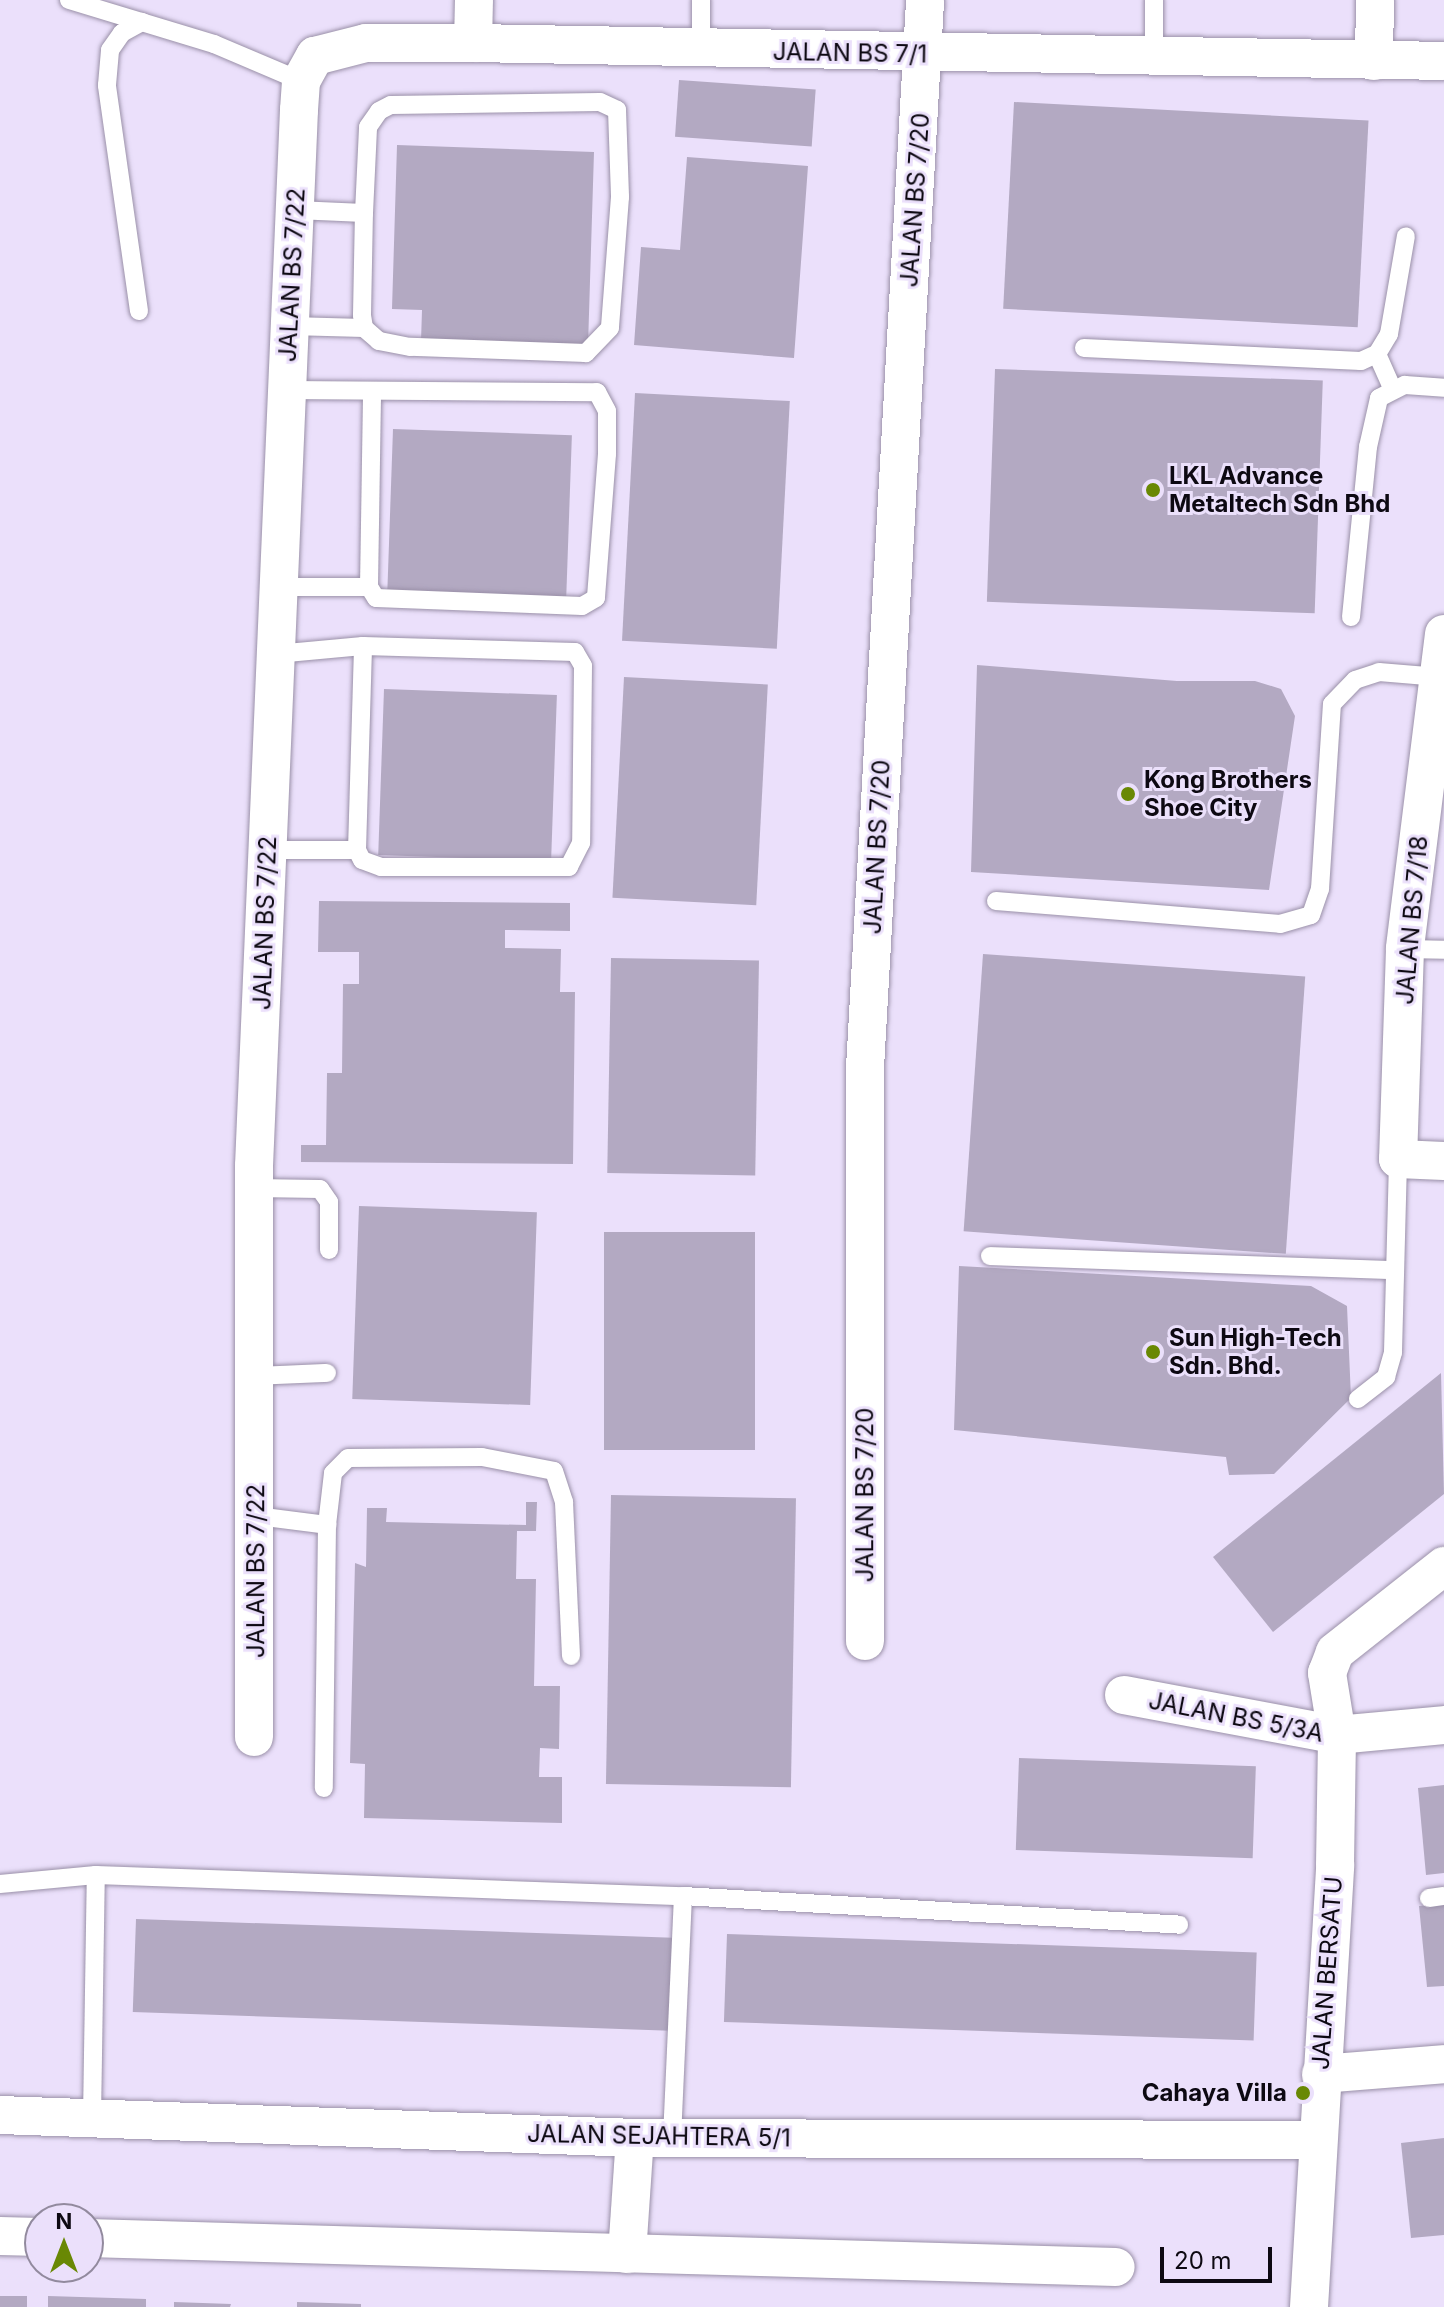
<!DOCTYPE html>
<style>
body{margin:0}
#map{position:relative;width:1444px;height:2307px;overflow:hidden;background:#ebe0fb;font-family:Inter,sans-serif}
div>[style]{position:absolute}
.building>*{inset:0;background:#b3a9c2;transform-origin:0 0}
.roads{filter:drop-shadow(0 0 2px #9a90a8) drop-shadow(0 0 2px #9a90a8)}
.lane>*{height:18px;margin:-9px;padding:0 9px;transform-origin:9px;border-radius:9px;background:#fff}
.street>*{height:38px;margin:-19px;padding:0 19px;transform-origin:19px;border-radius:19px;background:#fff}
.dots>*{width:22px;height:22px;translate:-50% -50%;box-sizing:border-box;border:4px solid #ebe0fb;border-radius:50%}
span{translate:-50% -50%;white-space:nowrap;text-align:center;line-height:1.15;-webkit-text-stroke:6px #ebe0fb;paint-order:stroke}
.street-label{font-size:24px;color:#0d0912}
.poi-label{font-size:24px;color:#0d0912;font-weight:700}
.left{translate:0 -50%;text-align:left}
.right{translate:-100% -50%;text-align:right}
.north{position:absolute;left:24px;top:2203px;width:80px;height:80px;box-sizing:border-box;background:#ebe0fb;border:2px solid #928a9e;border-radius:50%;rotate:0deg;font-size:22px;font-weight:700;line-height:32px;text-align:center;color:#0d0912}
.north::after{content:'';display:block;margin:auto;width:28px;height:36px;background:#698804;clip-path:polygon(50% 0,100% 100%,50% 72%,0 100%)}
.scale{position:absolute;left:1160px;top:2247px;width:112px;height:36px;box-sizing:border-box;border:4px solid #0d0912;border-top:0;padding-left:10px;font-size:24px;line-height:28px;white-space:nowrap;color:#0d0912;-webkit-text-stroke:6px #ebe0fb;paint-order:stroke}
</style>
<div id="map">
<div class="building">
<div style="left:679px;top:80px;width:137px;height:57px;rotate:4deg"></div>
<div style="left:1014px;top:102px;width:355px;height:207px;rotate:3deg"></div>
<div style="clip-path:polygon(397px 145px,594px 152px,588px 346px,421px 341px,422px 310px,392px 309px)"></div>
<div style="clip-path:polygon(687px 157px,808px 166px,794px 358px,634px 345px,641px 247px,680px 250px)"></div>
<div style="left:995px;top:369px;width:328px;height:233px;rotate:2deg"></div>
<div style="left:635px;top:393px;width:155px;height:248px;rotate:3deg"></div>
<div style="left:393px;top:429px;width:179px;height:166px;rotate:2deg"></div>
<div style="clip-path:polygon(977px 665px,1177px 681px,1255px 681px,1281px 689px,1295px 716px,1269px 890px,971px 872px)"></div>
<div style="left:624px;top:677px;width:144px;height:221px;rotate:3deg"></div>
<div style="left:384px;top:689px;width:173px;height:166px;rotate:2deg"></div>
<div style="clip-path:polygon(319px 901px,570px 903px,570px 931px,505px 930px,505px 948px,561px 949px,560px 992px,575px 992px,573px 1164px,301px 1162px,301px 1145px,326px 1145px,327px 1073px,342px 1073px,343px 984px,359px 984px,359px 952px,318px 952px)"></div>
<div style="left:983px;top:954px;width:323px;height:278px;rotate:4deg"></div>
<div style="left:611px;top:958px;width:148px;height:215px;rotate:1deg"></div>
<div style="left:359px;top:1206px;width:178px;height:193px;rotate:2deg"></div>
<div style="left:604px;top:1232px;width:151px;height:218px"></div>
<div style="clip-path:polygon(959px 1266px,1311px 1286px,1347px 1306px,1351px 1398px,1274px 1474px,1229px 1475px,1226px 1457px,954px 1430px)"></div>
<div style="clip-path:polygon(1441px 1373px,1444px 1494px,1273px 1632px,1213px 1557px)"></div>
<div style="left:611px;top:1495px;width:185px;height:289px;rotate:1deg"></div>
<div style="clip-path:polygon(526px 1502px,537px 1502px,536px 1531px,517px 1531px,516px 1579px,536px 1579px,534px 1686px,560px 1686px,559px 1749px,540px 1748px,539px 1777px,562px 1777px,562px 1823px,364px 1818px,365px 1764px,350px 1763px,355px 1563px,366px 1567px,367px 1508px,387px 1508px,386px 1522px,526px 1525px)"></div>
<div style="left:1019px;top:1758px;width:237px;height:92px;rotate:2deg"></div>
<div style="clip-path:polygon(1444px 1785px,1444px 1873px,1426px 1875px,1418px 1788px)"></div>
<div style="clip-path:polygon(1444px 1904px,1444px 1986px,1427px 1987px,1419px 1906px)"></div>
<div style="left:136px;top:1919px;width:537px;height:93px;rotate:2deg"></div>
<div style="left:727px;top:1934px;width:530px;height:88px;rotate:2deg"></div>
<div style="clip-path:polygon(1444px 2138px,1444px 2235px,1411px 2238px,1401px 2143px)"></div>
<div style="left:0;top:2296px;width:27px;height:11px"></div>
<div style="clip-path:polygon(48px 2296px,146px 2299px,146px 2307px,48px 2307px)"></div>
<div style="clip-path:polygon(174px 2302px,231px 2304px,230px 2307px,174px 2307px)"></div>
<div style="clip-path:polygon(297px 2302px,361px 2304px,361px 2307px,297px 2307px)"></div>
</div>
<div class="roads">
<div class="lane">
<div style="left:69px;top:0;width:152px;rotate:16.9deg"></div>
<div style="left:214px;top:44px;width:95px;rotate:23deg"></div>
<div style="left:701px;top:0;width:49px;rotate:90deg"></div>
<div style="left:1154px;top:54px;width:54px;rotate:-90deg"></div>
<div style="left:296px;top:210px;width:68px;rotate:2.5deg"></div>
<div style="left:364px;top:213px;width:86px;rotate:-87.3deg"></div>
<div style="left:368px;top:127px;width:19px;rotate:-55deg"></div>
<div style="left:379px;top:111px;width:13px;rotate:-27deg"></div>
<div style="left:391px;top:105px;width:209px;rotate:-0.8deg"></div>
<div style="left:600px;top:102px;width:19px;rotate:25deg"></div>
<div style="left:617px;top:110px;width:87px;rotate:88deg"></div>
<div style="left:620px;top:197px;width:131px;rotate:94.4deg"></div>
<div style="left:610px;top:328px;width:35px;rotate:134deg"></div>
<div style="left:586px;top:353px;width:176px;rotate:-178deg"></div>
<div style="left:410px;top:347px;width:32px;rotate:-169deg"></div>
<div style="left:379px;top:341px;width:20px;rotate:-139deg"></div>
<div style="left:364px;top:328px;width:13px;rotate:-99deg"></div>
<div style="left:362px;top:315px;width:102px;rotate:-88.9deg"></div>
<div style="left:139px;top:311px;width:228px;rotate:-98.1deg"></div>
<div style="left:107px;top:85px;width:35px;rotate:-85deg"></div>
<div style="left:110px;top:50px;width:21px;rotate:-55deg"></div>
<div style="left:122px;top:33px;width:23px;rotate:-29deg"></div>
<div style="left:290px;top:326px;width:74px;rotate:1.5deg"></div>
<div style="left:1084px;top:348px;width:277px;rotate:2.7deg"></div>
<div style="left:1361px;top:361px;width:17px;rotate:-24deg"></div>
<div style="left:1377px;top:354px;width:23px;rotate:-59deg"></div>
<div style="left:1389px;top:334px;width:99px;rotate:-80.2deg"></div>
<div style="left:1377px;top:354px;width:37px;rotate:66deg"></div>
<div style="left:286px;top:390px;width:311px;rotate:0.4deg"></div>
<div style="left:597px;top:392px;width:21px;rotate:62deg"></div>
<div style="left:607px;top:411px;width:43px;rotate:90deg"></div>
<div style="left:607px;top:454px;width:144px;rotate:94.4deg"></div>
<div style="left:596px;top:598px;width:16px;rotate:150deg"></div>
<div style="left:582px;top:606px;width:206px;rotate:-177.8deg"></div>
<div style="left:376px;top:598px;width:13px;rotate:-122deg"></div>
<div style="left:369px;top:587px;width:195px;rotate:-89.1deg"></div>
<div style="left:279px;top:587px;width:90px"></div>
<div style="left:1351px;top:617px;width:171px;rotate:-84.3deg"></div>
<div style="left:1368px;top:447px;width:50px;rotate:-77.3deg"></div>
<div style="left:1379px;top:398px;width:29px;rotate:-27deg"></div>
<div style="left:1405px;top:385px;width:39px;rotate:4deg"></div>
<div style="left:276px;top:654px;width:87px;rotate:-5.3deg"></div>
<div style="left:363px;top:646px;width:212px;rotate:1.6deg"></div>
<div style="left:575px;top:652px;width:16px;rotate:60deg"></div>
<div style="left:583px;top:666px;width:177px;rotate:90.6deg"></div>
<div style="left:581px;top:843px;width:27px;rotate:117deg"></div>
<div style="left:569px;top:867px;width:188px;rotate:180deg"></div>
<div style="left:381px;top:867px;width:20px;rotate:-160deg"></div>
<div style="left:362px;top:860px;width:11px;rotate:-117deg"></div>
<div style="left:357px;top:850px;width:204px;rotate:-88.3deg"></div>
<div style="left:268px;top:850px;width:89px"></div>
<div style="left:996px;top:901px;width:285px;rotate:4.6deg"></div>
<div style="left:1280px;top:924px;width:32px;rotate:-16deg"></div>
<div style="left:1311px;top:915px;width:28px;rotate:-71deg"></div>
<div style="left:1320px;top:889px;width:185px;rotate:-86.3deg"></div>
<div style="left:1332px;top:704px;width:33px;rotate:-46deg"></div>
<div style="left:1355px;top:680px;width:25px;rotate:-18deg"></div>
<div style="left:1379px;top:672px;width:60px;rotate:4.8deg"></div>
<div style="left:1405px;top:949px;width:39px;rotate:1deg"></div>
<div style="left:254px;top:1188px;width:66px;rotate:0.9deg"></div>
<div style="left:320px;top:1189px;width:16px;rotate:55deg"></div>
<div style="left:329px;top:1202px;width:48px;rotate:90deg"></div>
<div style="left:990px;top:1256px;width:404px;rotate:2deg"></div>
<div style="left:255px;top:1376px;width:72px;rotate:-2.4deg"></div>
<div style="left:1358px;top:1399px;width:36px;rotate:-38deg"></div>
<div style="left:1386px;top:1377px;width:26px;rotate:-74deg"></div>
<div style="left:1393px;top:1352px;width:193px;rotate:-88.5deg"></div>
<div style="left:257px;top:1516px;width:71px;rotate:7.3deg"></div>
<div style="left:327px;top:1525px;width:263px;rotate:90.7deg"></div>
<div style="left:327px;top:1525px;width:52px;rotate:-83.4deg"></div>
<div style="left:333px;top:1473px;width:21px;rotate:-45deg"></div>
<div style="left:348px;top:1458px;width:134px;rotate:-0.4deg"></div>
<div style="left:482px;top:1457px;width:73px;rotate:11deg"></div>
<div style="left:554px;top:1471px;width:33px;rotate:72deg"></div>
<div style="left:564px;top:1502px;width:154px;rotate:87.4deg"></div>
<div style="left:0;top:1884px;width:96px;rotate:-5.4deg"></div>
<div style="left:96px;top:1875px;width:141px;rotate:2deg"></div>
<div style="left:237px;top:1880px;width:446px;rotate:2.1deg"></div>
<div style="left:683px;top:1896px;width:497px;rotate:3.3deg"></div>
<div style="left:1429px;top:1898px;width:15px;rotate:-8deg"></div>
<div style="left:92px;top:2118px;width:243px;rotate:-89.1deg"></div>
<div style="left:672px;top:2138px;width:242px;rotate:-87.4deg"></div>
</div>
<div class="street">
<div style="left:473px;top:43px;width:43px;rotate:-88.7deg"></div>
<div style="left:1374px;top:61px;width:61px;rotate:-89.1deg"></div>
<div style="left:1444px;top:634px;width:317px;rotate:97.1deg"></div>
<div style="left:1405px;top:949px;width:210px;rotate:91.9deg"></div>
<div style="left:1398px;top:1159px;width:46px;rotate:2.5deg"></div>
<div style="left:865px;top:1641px;width:573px;rotate:-90deg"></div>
<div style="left:865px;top:1068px;width:1070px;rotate:-86.78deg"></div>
<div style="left:1124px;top:1695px;width:217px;rotate:10.6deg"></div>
<div style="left:1337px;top:1735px;width:107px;rotate:-5.3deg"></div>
<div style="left:254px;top:1737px;width:571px;rotate:-90deg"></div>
<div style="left:254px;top:1166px;width:1057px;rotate:-87.56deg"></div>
<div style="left:299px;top:110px;width:29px;rotate:-86deg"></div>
<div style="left:301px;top:81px;width:29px;rotate:-61deg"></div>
<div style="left:315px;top:56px;width:53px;rotate:-14.3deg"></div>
<div style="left:366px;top:43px;width:107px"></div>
<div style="left:473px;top:43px;width:971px;rotate:1.06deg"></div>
<div style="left:1321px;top:2074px;width:123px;rotate:-4.6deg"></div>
<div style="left:0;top:2115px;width:635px;rotate:2.07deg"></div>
<div style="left:635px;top:2138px;width:682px;rotate:0.17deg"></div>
<div style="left:0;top:2236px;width:40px;rotate:1.4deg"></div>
<div style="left:88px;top:2238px;width:1028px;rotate:1.62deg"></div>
<div style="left:627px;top:2254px;width:116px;rotate:-86.1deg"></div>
<div style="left:1309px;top:2307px;width:443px;rotate:-86.6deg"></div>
<div style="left:1335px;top:1865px;width:130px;rotate:-89.1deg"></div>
<div style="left:1337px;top:1735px;width:63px;rotate:-99.2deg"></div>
<div style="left:1327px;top:1673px;width:22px;rotate:-69deg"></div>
<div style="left:1335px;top:1652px;width:139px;rotate:-38.3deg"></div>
</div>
</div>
<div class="dots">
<div style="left:1153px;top:490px;background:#698804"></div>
<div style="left:1128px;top:794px;background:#698804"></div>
<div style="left:1153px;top:1352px;background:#698804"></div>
<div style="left:1303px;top:2093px;background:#698804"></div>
</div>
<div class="street-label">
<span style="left:850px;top:53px;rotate:1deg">JALAN BS 7/1</span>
<span style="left:915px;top:200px;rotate:-86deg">JALAN BS 7/20</span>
<span style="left:292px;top:275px;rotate:-87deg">JALAN BS 7/22</span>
<span style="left:877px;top:847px;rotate:-87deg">JALAN BS 7/20</span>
<span style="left:1412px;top:920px;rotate:-85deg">JALAN BS 7/18</span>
<span style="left:265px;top:923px;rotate:-88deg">JALAN BS 7/22</span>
<span style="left:865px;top:1495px;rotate:-90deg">JALAN BS 7/20</span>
<span style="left:256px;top:1571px;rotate:-90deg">JALAN BS 7/22</span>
<span style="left:1236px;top:1717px;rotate:11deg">JALAN BS 5/3A</span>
<span style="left:1327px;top:1973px;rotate:-86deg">JALAN BERSATU</span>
<span style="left:659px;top:2136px;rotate:1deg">JALAN SEJAHTERA 5/1</span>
</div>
<div class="poi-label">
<span class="left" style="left:1169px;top:490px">LKL Advance<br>Metaltech Sdn Bhd</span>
<span class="left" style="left:1144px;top:794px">Kong Brothers<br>Shoe City</span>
<span class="left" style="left:1169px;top:1352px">Sun High-Tech<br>Sdn. Bhd.</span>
<span class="right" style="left:1287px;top:2093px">Cahaya Villa</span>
</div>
<div class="north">N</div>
<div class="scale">20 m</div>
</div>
